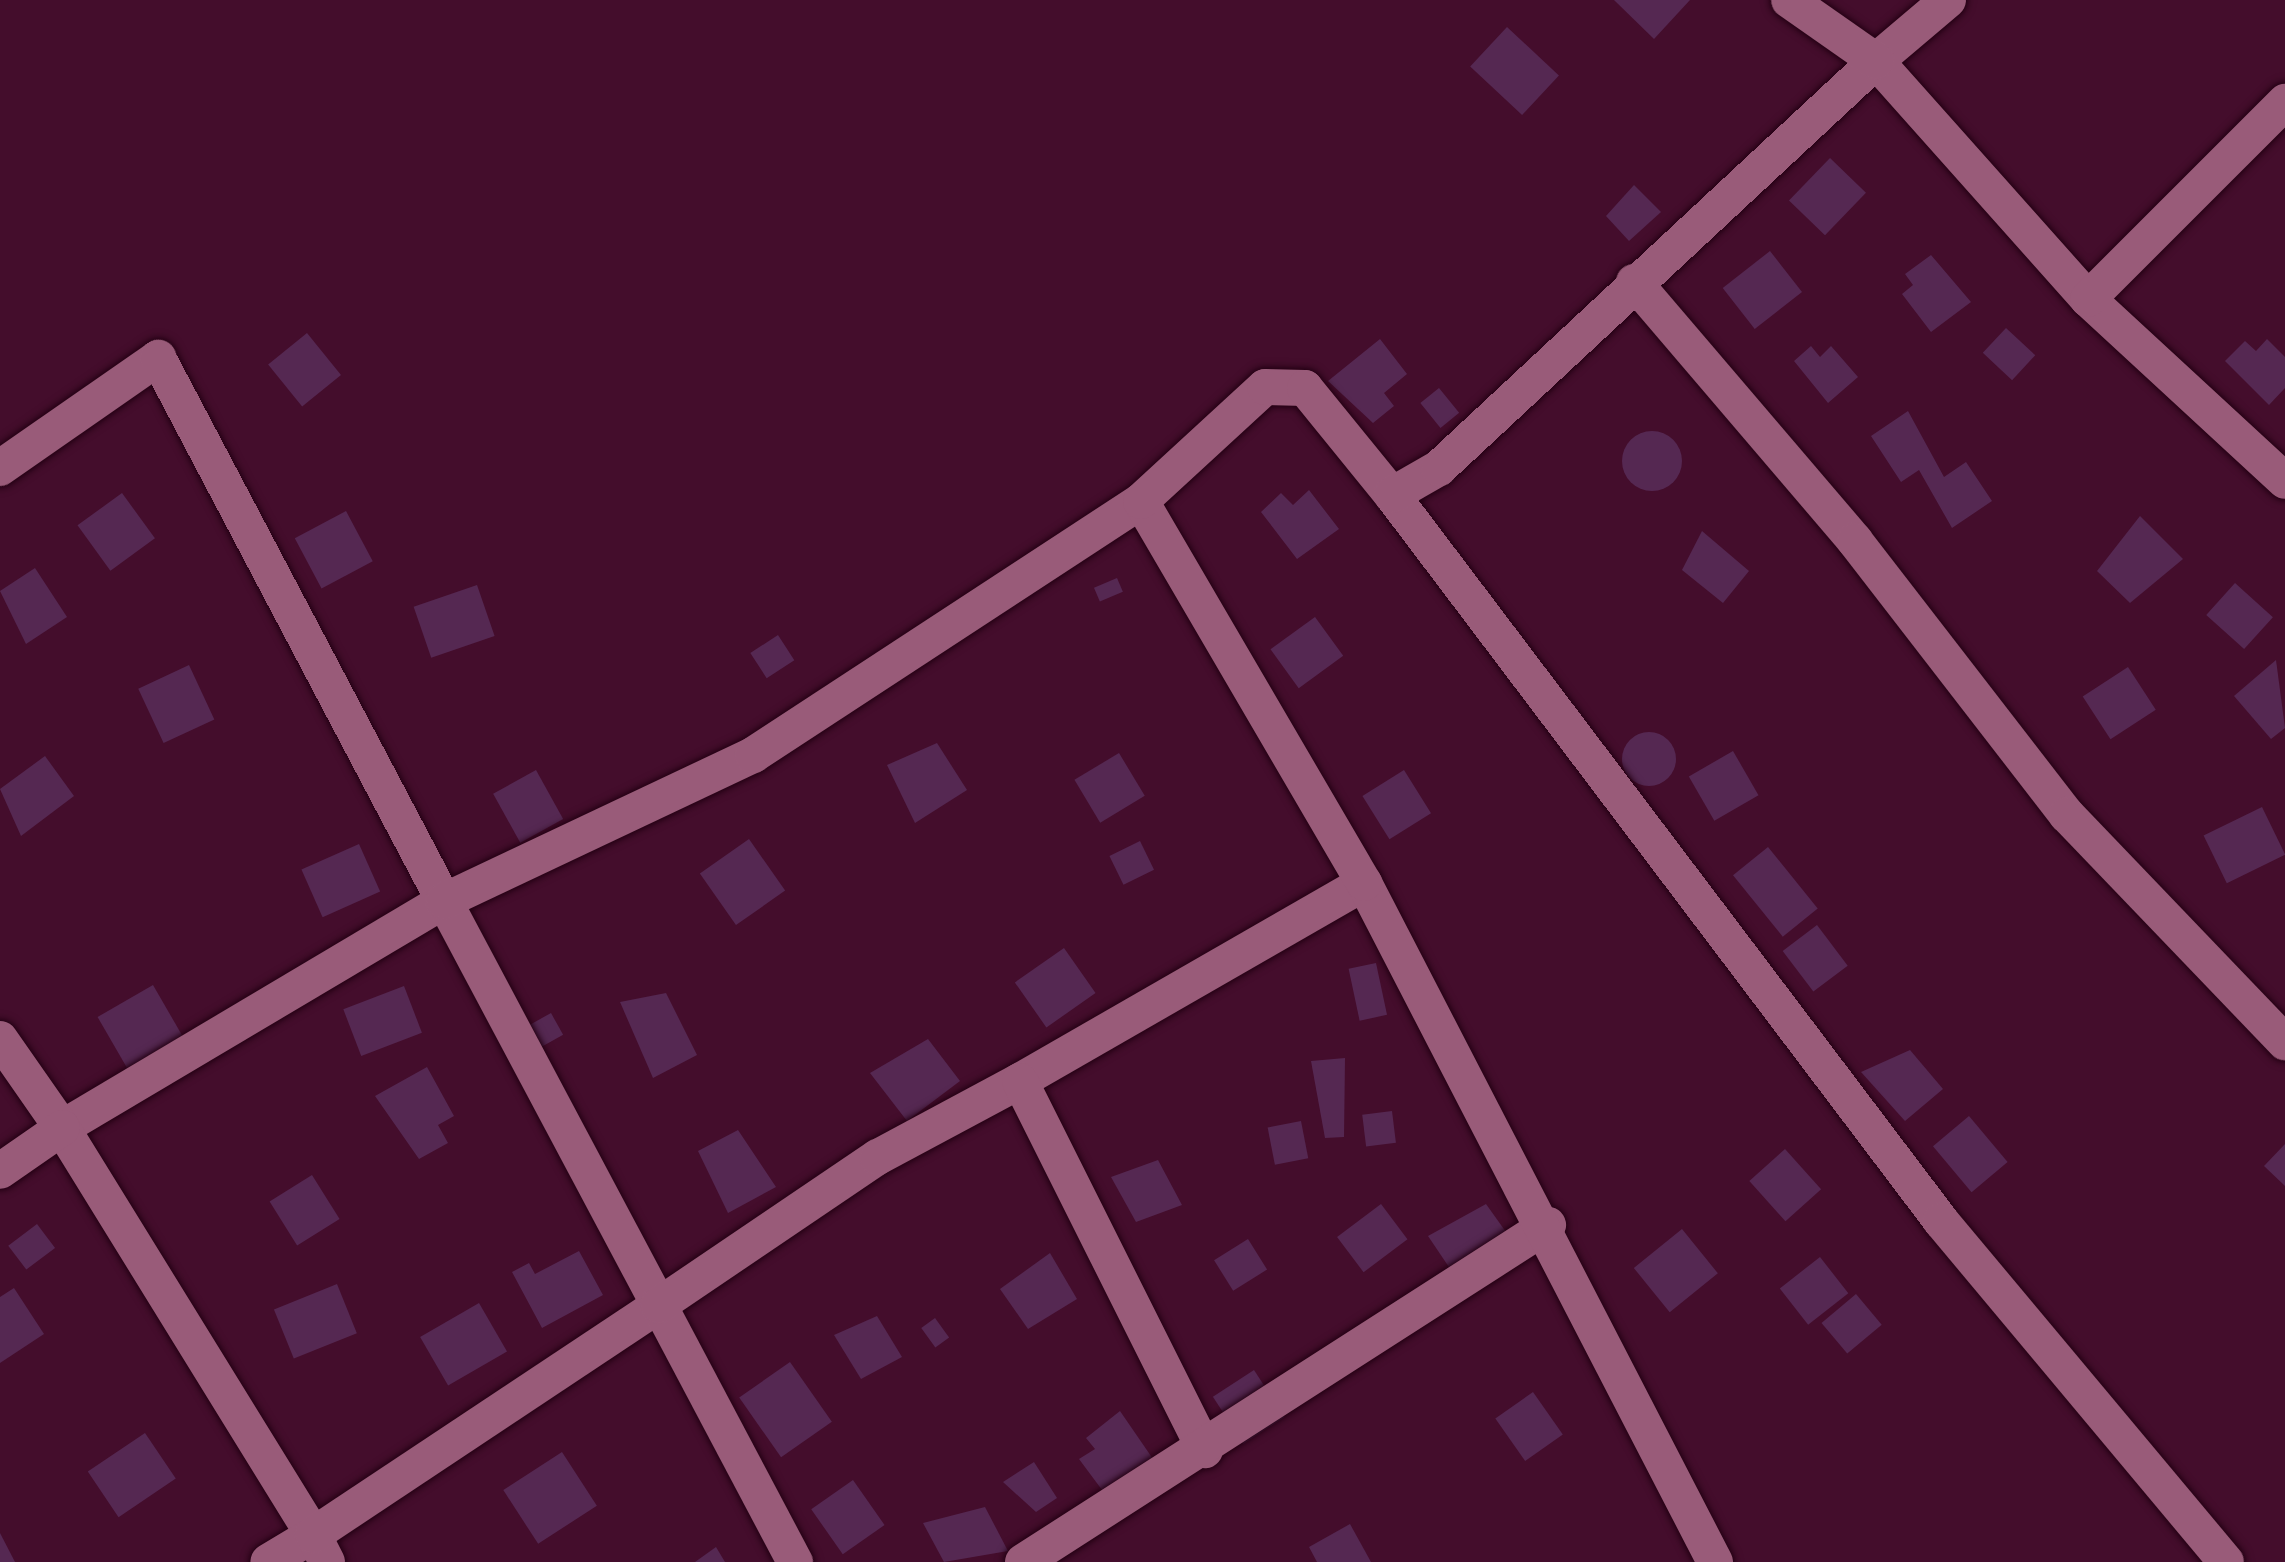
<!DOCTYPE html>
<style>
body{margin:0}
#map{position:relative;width:2285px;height:1562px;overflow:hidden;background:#440d2c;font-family:"DM Sans",sans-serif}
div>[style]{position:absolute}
.building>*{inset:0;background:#552852;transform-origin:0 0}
.round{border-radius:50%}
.roads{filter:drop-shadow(0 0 3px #230013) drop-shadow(0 0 3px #230013)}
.minor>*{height:36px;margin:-18px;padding:0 18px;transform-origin:18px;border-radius:18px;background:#995b79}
span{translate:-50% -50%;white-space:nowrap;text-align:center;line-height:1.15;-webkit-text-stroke:9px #1d0612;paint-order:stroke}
</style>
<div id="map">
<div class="building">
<div style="clip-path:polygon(1614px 0,1690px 0,1654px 39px)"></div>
<div style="left:1507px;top:27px;width:71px;height:54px;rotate:43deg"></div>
<div style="left:1830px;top:158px;width:50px;height:59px;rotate:44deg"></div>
<div style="clip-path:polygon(1634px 185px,1661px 212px,1629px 241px,1606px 216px)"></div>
<div style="left:1770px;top:251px;width:52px;height:60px;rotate:52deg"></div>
<div style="clip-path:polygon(1931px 255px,1971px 302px,1931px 332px,1902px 294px,1913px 285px,1905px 274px)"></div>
<div style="left:2006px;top:328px;width:40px;height:34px;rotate:43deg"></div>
<div style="left:307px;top:333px;width:54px;height:50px;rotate:51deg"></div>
<div style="clip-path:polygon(1380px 339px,1407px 374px,1384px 393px,1394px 406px,1373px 423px,1328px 381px)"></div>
<div style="clip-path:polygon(2267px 339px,2285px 357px,2285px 388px,2269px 405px,2225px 361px,2245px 341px,2256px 351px)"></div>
<div style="clip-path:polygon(1811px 346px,1820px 357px,1831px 346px,1858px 377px,1828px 403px,1794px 361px)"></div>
<div style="left:1439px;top:388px;width:32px;height:24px;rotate:51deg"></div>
<div style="clip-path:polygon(1908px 411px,1944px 477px,1966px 462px,1992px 501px,1952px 528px,1919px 470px,1901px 482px,1871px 436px)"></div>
<div class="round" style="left:1622px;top:431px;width:60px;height:60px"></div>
<div style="clip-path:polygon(1309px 490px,1339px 529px,1297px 559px,1261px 512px,1281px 493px,1293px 505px)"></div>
<div style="left:122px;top:493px;width:56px;height:55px;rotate:54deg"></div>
<div style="left:346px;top:511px;width:57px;height:58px;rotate:62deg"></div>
<div style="clip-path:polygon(2140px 516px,2183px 559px,2130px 603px,2097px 571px)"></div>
<div style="clip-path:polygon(1702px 531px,1749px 571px,1723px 603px,1682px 570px)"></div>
<div style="clip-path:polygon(35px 568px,67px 617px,26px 644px,0 591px)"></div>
<div style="left:1117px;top:578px;width:15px;height:25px;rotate:67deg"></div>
<div style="left:2235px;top:583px;width:51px;height:43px;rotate:42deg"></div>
<div style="left:477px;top:585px;width:54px;height:67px;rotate:71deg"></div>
<div style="left:1315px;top:617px;width:48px;height:55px;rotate:54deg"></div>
<div style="left:778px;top:635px;width:30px;height:33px;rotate:57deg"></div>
<div style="clip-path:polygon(2276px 660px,2285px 728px,2271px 739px,2234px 696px)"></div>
<div style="left:189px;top:665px;width:60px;height:56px;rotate:65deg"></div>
<div style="left:2128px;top:667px;width:51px;height:54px;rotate:57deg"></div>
<div class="round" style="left:1622px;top:732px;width:54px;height:54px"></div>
<div style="clip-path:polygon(937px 743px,967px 790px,915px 823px,887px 765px)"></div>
<div style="left:1733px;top:751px;width:51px;height:51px;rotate:60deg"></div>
<div style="left:1119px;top:753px;width:50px;height:52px;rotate:59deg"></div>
<div style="clip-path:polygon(45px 756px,74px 796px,21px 836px,0 789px)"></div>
<div style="left:536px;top:770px;width:56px;height:49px;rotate:61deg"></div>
<div style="left:1404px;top:770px;width:51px;height:49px;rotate:58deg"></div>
<div style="left:2262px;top:807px;width:53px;height:65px;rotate:64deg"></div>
<div style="left:749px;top:839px;width:63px;height:60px;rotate:55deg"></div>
<div style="left:1140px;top:841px;width:32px;height:34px;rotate:64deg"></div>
<div style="left:359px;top:844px;width:52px;height:63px;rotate:66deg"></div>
<div style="left:1768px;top:847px;width:79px;height:45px;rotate:51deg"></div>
<div style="left:1817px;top:925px;width:51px;height:43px;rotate:53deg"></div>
<div style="left:1064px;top:948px;width:55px;height:60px;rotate:55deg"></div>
<div style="left:1376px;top:963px;width:53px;height:28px;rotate:78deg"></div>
<div style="left:153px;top:985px;width:59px;height:64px;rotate:60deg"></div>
<div style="left:404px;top:986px;width:50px;height:65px;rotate:69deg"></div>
<div style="clip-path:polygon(666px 993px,697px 1055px,653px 1078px,620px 1002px)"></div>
<div style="left:551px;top:1013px;width:25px;height:24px;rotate:61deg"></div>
<div style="clip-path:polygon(928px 1039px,960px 1081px,907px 1121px,870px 1073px)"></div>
<div style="clip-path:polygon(1910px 1050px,1943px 1089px,1905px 1121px,1861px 1072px)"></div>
<div style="clip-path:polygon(1345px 1058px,1344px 1137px,1325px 1138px,1311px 1061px)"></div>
<div style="clip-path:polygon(427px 1067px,454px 1116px,438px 1125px,448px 1143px,419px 1159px,375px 1096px)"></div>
<div style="left:1392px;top:1111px;width:32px;height:30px;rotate:83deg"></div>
<div style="left:1969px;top:1116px;width:60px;height:47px;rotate:50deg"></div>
<div style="left:1301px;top:1121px;width:38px;height:34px;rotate:79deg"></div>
<div style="clip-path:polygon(738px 1130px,776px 1187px,728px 1213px,698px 1151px)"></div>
<div style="clip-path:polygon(2285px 1144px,2285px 1186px,2264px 1166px)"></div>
<div style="left:1785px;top:1149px;width:54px;height:48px;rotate:48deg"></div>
<div style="clip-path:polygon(1158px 1160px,1182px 1205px,1136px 1222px,1111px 1177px)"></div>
<div style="left:312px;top:1175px;width:52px;height:50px;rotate:58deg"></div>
<div style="left:1381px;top:1204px;width:44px;height:55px;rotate:53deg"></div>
<div style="clip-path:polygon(1486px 1204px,1506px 1232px,1457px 1279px,1428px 1236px)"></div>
<div style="left:37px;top:1224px;width:30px;height:36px;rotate:53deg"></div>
<div style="left:1682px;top:1229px;width:57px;height:62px;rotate:51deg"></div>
<div style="left:1248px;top:1239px;width:36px;height:40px;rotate:58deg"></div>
<div style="clip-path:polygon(579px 1251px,603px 1295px,542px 1328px,512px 1272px,529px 1263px,535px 1274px)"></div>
<div style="clip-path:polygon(1050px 1253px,1077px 1299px,1028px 1329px,1000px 1289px)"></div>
<div style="left:1820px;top:1257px;width:46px;height:51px;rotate:52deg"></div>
<div style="left:337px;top:1284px;width:53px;height:68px;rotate:68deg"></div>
<div style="clip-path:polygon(14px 1288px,44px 1334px,0 1363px,0 1297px)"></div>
<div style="left:1856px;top:1294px;width:40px;height:45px;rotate:50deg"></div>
<div style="left:479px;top:1303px;width:56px;height:68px;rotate:60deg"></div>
<div style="clip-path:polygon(877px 1316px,902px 1357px,861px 1379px,834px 1335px)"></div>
<div style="left:935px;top:1318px;width:24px;height:17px;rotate:54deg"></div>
<div style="left:790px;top:1362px;width:73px;height:62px;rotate:55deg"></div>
<div style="left:1254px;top:1370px;width:56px;height:49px;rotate:57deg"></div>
<div style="left:1533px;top:1392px;width:52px;height:46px;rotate:55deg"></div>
<div style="clip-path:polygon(1120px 1411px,1153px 1459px,1105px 1494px,1079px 1459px,1095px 1449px,1086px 1438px)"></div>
<div style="left:145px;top:1433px;width:55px;height:69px;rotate:56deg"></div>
<div style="left:562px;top:1452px;width:64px;height:70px;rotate:57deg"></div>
<div style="clip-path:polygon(1034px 1462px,1057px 1498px,1036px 1512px,1003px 1482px)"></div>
<div style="left:853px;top:1480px;width:55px;height:51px;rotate:55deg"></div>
<div style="clip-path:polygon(985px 1507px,1008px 1551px,944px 1562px,923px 1523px)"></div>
<div style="clip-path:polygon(1350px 1524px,1371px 1562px,1317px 1562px,1309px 1547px)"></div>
<div style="clip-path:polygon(0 1533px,15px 1562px,0 1562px)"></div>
<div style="clip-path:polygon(716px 1547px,725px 1562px,695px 1562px)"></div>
</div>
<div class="roads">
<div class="minor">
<div style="left:1948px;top:0;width:94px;rotate:139.7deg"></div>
<div style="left:1876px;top:61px;width:319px;rotate:48.3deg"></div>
<div style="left:2088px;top:299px;width:268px;rotate:42.7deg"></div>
<div style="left:1634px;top:282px;width:340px;rotate:49.5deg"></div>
<div style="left:1855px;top:541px;width:346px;rotate:52.3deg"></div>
<div style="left:2067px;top:815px;width:315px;rotate:46.2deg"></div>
<div style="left:2088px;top:299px;width:279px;rotate:-45deg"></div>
<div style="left:0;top:468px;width:193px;rotate:-34.8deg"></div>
<div style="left:158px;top:358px;width:614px;rotate:62.22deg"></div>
<div style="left:444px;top:901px;width:444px;rotate:149.3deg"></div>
<div style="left:62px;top:1128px;width:478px;rotate:58.3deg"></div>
<div style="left:313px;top:1535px;width:52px;rotate:149deg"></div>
<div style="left:1392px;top:495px;width:910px;rotate:52.9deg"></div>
<div style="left:1941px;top:1221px;width:444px;rotate:50.1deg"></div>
<div style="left:0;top:1039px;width:108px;rotate:55.1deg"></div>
<div style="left:62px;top:1128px;width:75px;rotate:145.3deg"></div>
<div style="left:1020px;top:1081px;width:397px;rotate:-29.9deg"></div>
<div style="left:327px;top:1562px;width:30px;rotate:-117deg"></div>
<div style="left:313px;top:1535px;width:415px;rotate:-33.6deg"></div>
<div style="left:659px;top:1305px;width:458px;rotate:-118deg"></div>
<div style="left:444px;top:901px;width:342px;rotate:-25.3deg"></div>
<div style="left:753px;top:755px;width:464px;rotate:-33.2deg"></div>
<div style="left:795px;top:1562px;width:291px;rotate:-117.9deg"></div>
<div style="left:659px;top:1305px;width:264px;rotate:-34.1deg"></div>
<div style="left:878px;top:1157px;width:161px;rotate:-28.2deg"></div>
<div style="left:1020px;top:1081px;width:413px;rotate:63.4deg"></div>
<div style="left:1023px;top:1562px;width:624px;rotate:-32.7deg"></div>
<div style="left:1715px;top:1562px;width:764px;rotate:-117.34deg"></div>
<div style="left:1364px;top:883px;width:442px;rotate:-120.3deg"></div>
<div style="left:1141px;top:501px;width:168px;rotate:-42.6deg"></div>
<div style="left:1265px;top:387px;width:40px;rotate:1.4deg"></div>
<div style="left:1305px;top:388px;width:138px;rotate:50.9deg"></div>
<div style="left:1392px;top:495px;width:54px;rotate:-29.9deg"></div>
<div style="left:1439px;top:468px;width:597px;rotate:-42.96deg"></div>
<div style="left:1876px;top:61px;width:106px;rotate:-145deg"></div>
</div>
</div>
</div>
